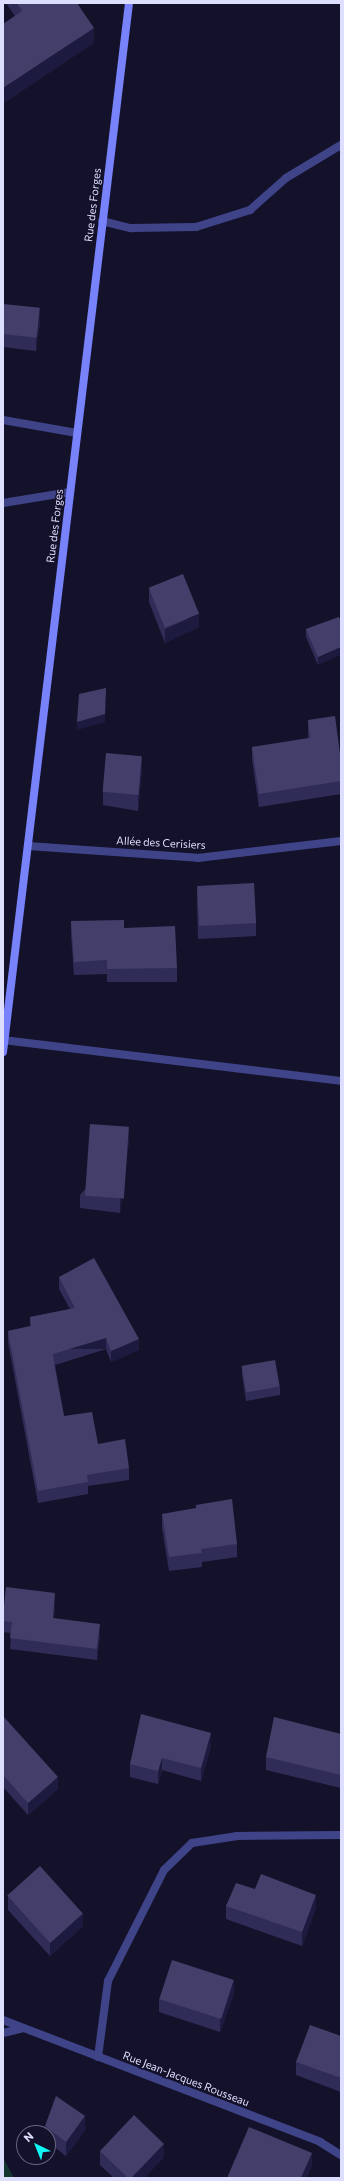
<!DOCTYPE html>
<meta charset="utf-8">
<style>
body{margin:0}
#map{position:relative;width:344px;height:2181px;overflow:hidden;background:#14122b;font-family:Commissioner,sans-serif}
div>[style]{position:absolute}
.green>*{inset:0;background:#153531}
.lane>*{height:8px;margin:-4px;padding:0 4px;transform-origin:4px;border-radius:4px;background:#3f4489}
.street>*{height:8px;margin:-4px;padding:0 4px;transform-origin:4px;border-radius:4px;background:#3f4489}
.secondary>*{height:8px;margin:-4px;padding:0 4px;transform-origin:4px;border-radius:4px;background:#7883fb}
.wall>*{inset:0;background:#302c58}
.shaded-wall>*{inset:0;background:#1d1a3f;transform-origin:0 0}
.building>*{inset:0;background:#433f6a;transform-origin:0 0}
span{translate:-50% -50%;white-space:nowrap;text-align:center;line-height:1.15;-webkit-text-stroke:3px #14122b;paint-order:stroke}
.street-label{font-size:11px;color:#dedefe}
.frame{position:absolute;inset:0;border:4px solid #dedefe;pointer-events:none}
.north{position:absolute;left:16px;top:2125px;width:40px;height:40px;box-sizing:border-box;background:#14122b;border:1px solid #65647f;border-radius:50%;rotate:317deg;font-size:11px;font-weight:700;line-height:16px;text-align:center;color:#dedefe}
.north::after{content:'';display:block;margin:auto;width:14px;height:18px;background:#10f8f6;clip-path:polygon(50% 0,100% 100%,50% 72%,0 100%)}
</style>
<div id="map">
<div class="green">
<div style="clip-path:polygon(3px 2157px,14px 2178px,3px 2178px)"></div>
</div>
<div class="lane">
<div style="left:102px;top:221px;width:30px;rotate:14deg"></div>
<div style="left:131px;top:228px;width:65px;rotate:-0.9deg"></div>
<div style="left:196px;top:227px;width:57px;rotate:-17.5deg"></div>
<div style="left:250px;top:210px;width:48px;rotate:-41.6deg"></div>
<div style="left:286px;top:178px;width:64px;rotate:-31deg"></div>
<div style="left:3px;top:420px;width:75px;rotate:10deg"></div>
<div style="left:3px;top:503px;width:68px;rotate:-9.3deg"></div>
<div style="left:3px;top:1040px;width:340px;rotate:6.9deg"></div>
</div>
<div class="street">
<div style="left:28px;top:846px;width:170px;rotate:4deg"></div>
<div style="left:198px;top:858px;width:144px;rotate:-6.8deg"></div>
<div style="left:3px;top:2020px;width:340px;rotate:21deg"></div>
<div style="left:320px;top:2142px;width:25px;rotate:32deg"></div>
<div style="left:3px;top:2033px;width:18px;rotate:-13deg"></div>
<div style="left:98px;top:2057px;width:77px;rotate:-82.5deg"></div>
<div style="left:108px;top:1981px;width:124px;rotate:-63.2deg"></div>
<div style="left:164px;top:1870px;width:39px;rotate:-44deg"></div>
<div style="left:192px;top:1843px;width:46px;rotate:-8.8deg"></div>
<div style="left:237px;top:1836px;width:104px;rotate:-0.6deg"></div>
</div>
<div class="secondary">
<div style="left:3px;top:1052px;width:1057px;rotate:-83.15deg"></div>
</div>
<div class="wall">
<div style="clip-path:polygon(6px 3px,77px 3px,94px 43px,15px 16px)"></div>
<div style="clip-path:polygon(3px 304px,40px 322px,36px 351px,3px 347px)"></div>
<div style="clip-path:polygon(149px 589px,199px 627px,165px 643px,149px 602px)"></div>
<div style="clip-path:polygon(339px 617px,318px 665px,306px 637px,306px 629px)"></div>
<div style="clip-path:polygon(308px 720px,341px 761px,341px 794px,259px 807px,252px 760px,252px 747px,308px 738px)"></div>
<div style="clip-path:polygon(142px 769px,138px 811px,103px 805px,103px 792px)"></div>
<div style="clip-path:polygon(197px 888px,256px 923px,256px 936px,198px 939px,197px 902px)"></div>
<div style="clip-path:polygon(71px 921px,124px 928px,177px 968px,177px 982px,107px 982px,107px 974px,74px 975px,71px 935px)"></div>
<div style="clip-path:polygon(129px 1140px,120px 1213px,80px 1208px,80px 1195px)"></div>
<div style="clip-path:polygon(59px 1277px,139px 1350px,111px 1362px,106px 1349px,55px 1365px,64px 1416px,98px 1444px,129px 1468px,129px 1480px,88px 1486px,88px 1494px,38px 1503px,8px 1342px,8px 1331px,30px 1326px,30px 1317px,70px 1309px,59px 1289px)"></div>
<div style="clip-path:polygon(242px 1366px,280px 1387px,280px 1395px,246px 1401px,242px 1374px)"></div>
<div style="clip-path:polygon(162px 1514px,237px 1544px,237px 1557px,202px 1562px,202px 1567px,169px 1571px,162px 1528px)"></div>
<div style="clip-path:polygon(55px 1604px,54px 1618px,100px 1635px,97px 1660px,10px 1649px,11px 1633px,3px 1632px,3px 1621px)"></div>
<div style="clip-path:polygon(3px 1716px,58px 1789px,28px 1815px,3px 1787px)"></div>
<div style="clip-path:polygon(341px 1734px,341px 1788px,266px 1770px,266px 1757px)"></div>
<div style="clip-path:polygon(211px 1746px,201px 1781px,162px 1770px,158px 1784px,130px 1777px,130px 1764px)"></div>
<div style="clip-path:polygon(255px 1889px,316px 1908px,302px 1946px,226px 1919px,226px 1906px)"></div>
<div style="clip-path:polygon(8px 1896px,83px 1926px,50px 1956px,8px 1910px)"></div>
<div style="clip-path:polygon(234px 1993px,220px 2032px,159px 2012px,159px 1999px)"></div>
<div style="clip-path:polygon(341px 2036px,341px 2092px,296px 2075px,296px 2062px)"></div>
<div style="clip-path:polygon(45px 2126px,85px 2130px,66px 2156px,48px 2142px,48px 2133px,45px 2133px)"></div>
<div style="clip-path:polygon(100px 2151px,164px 2157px,144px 2178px,114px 2178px,100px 2165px)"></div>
</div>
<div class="shaded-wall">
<div style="clip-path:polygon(94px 28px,94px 43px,3px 104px,3px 88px)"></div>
<div style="clip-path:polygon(40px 308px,40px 322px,36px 351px,36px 338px)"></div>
<div style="clip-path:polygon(199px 614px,199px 627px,165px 643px,165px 629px)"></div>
<div style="clip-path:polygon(341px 647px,341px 655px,318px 665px,318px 657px)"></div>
<div style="clip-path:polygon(106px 688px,105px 722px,77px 730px,77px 722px)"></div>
<div style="clip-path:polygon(142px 756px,142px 769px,138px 811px,138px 797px)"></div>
<div style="clip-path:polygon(129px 1127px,129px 1140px,120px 1213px,120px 1199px)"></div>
<div style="left:106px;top:1338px;width:11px;height:55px;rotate:90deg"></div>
<div style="clip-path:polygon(139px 1339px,139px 1350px,111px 1362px,111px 1351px)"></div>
<div style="clip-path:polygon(55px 1593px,55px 1604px,53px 1629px,53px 1618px)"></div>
<div style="clip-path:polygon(100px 1624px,100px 1635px,97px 1660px,97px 1649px)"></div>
<div style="clip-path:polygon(211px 1733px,211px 1746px,201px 1781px,201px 1768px)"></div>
<div style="clip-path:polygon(162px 1758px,162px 1770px,158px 1784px,158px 1771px)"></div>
<div style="clip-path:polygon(58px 1777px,58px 1789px,28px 1815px,28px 1803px)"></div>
<div style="clip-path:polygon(316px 1895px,316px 1908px,302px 1946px,302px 1932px)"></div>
<div style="clip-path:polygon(83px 1913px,83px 1926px,50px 1956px,50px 1943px)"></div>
<div style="clip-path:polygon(234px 1980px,234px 1993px,220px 2032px,220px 2019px)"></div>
<div style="clip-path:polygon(85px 2116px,85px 2130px,66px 2156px,66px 2142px)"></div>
<div style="clip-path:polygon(164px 2144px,164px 2157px,144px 2178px,131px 2178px)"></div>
<div style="clip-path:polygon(312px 2153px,312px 2166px,307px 2178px,301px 2178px)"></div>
</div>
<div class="building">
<div style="clip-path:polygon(17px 3px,77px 3px,94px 28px,3px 88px,3px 24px,22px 11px)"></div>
<div style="left:3px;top:304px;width:37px;height:30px;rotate:6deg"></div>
<div style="left:183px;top:574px;width:43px;height:37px;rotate:68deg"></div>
<div style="clip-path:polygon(339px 617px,341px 622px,341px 647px,318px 657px,306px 629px)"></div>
<div style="clip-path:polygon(106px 688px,105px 714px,77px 722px,79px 694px)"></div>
<div style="clip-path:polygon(335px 716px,341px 761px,341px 781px,259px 794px,252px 747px,310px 738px,308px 720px)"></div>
<div style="left:106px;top:753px;width:36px;height:39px;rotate:5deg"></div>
<div style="left:254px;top:883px;width:40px;height:57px;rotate:87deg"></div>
<div style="clip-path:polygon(124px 920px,124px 928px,175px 926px,177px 968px,107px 969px,107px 960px,74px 962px,71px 921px)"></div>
<div style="left:90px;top:1124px;width:39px;height:72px;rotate:4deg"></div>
<div style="clip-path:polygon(94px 1258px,139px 1339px,111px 1351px,106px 1338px,53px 1354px,55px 1369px,64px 1416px,92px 1412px,98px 1444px,125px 1439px,129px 1468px,87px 1475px,88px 1482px,38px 1491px,8px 1331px,31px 1326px,30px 1317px,75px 1308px,59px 1277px)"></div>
<div style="left:275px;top:1360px;width:27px;height:34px;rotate:80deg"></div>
<div style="clip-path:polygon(232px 1499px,237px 1544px,201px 1549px,202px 1553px,169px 1557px,162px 1514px,196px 1508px,196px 1505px)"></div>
<div style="clip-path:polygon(6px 1587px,55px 1593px,53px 1618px,100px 1624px,97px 1649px,10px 1638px,12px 1622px,3px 1621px,3px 1615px)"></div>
<div style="clip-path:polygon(141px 1714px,211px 1733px,201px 1768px,162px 1758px,158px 1771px,130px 1764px)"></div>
<div style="clip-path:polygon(3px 1716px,58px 1777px,28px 1803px,3px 1775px)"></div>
<div style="clip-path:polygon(274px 1717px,341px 1734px,341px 1775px,266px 1757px)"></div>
<div style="left:40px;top:1866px;width:64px;height:44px;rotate:48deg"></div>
<div style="clip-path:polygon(261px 1874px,316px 1895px,302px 1932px,226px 1906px,236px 1883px,255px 1889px)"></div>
<div style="left:172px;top:1960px;width:65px;height:41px;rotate:18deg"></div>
<div style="clip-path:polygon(310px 2025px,341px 2036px,341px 2078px,296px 2062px)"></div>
<div style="clip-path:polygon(56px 2096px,85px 2116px,66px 2142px,45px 2126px)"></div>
<div style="clip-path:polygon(134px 2115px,164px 2144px,131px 2178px,128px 2178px,100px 2151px)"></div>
<div style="clip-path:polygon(249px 2127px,312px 2153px,301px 2178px,227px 2178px)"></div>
</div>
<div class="street-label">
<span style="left:93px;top:205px;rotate:-83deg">Rue des Forges</span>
<span style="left:55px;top:526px;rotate:-83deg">Rue des Forges</span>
<span style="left:161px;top:843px;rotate:3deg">Allée des Cerisiers</span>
<span style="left:186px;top:2079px;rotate:21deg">Rue Jean-Jacques Rousseau</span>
</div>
<div class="frame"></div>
<div class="north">N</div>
</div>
